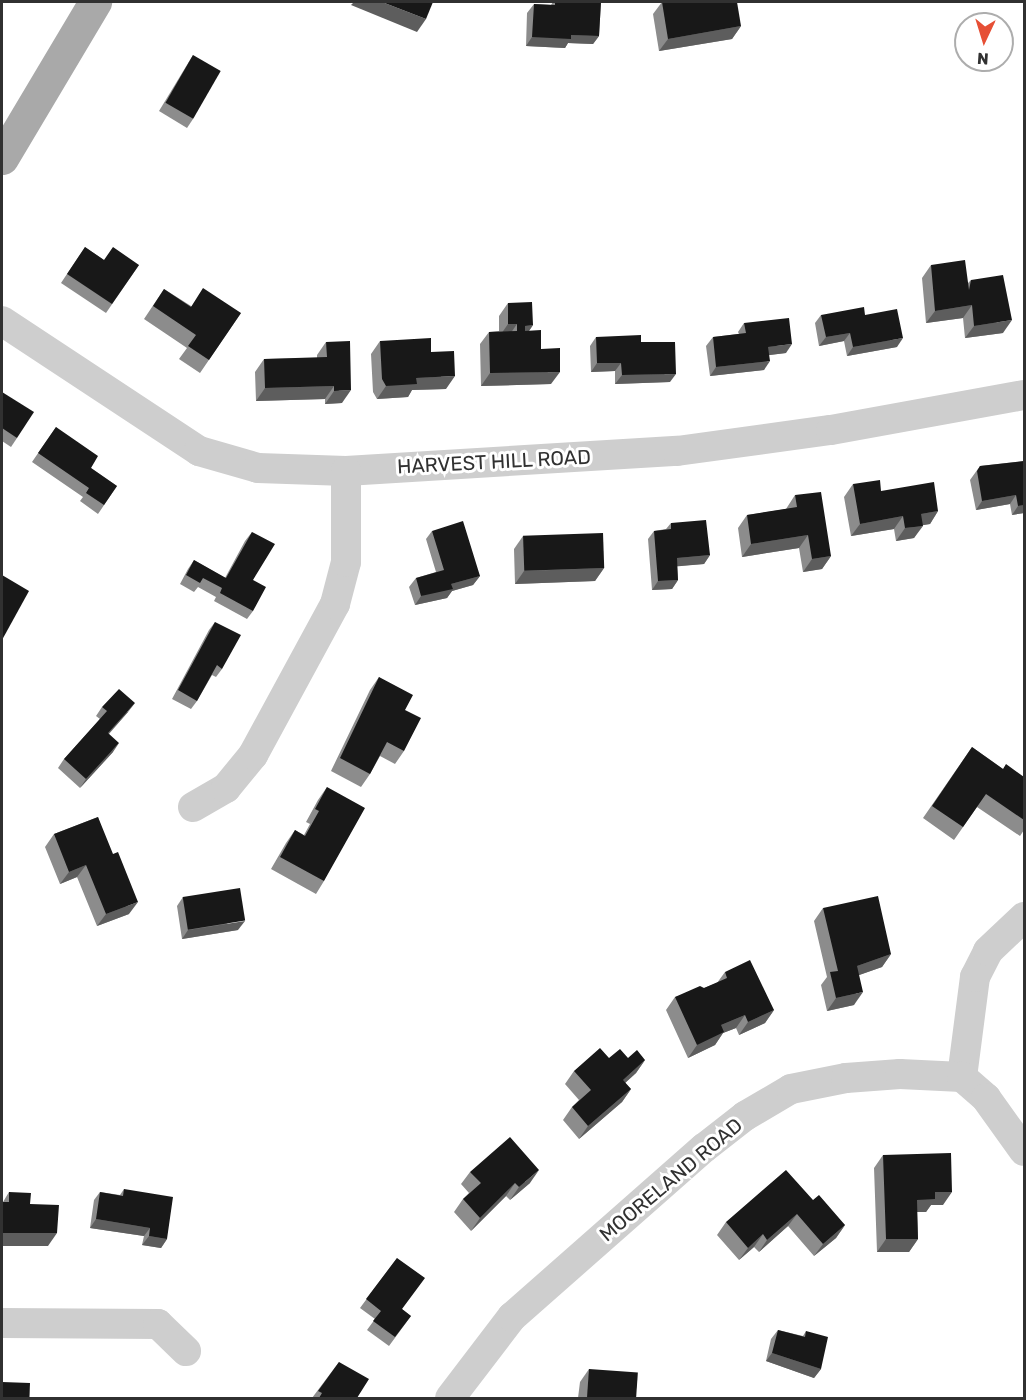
<!DOCTYPE html>
<style>
body{margin:0}
#map{position:relative;width:1026px;height:1400px;overflow:hidden;background:#fff;font-family:Rubik,sans-serif}
div>[style]{position:absolute}
.minor>*{height:30px;margin:-15px;padding:0 15px;transform-origin:15px;border-radius:15px;background:#cecece}
.major>*{height:33px;margin:-16.5px;padding:0 16.5px;transform-origin:16.5px;border-radius:16.5px;background:#a9a9a9}
.wall>*{inset:0;background:#8c8c8c}
.shaded-wall>*{inset:0;background:#5d5d5d}
.building>*{inset:0;background:#181818;transform-origin:0 0}
span{translate:-50% -50%;white-space:nowrap;text-align:center;line-height:1.15;-webkit-text-stroke:6px #fff;paint-order:stroke}
.street-label{font-size:20px;color:#313131}
.frame{position:absolute;inset:0;border:3px solid #313131;pointer-events:none}
.north{position:absolute;left:954px;top:12px;width:60px;height:60px;box-sizing:border-box;background:#fff;border:2px solid #adadad;border-radius:50%;rotate:184deg;font-size:16px;font-weight:700;line-height:24px;text-align:center;color:#313131}
.north::after{content:'';display:block;margin:auto;width:21px;height:27px;background:#e64f35;clip-path:polygon(50% 0,100% 100%,50% 72%,0 100%)}
</style>
<div id="map">
<div class="minor">
<div style="left:2px;top:321px;width:236px;rotate:33.4deg"></div>
<div style="left:199px;top:451px;width:61px;rotate:16.1deg"></div>
<div style="left:258px;top:468px;width:88px;rotate:2deg"></div>
<div style="left:346px;top:471px;width:332px;rotate:-3.5deg"></div>
<div style="left:677px;top:451px;width:155px;rotate:-7.8deg"></div>
<div style="left:831px;top:430px;width:196px;rotate:-10.3deg"></div>
<div style="left:193px;top:807px;width:38px;rotate:-30deg"></div>
<div style="left:226px;top:788px;width:43px;rotate:-50.7deg"></div>
<div style="left:253px;top:755px;width:172px;rotate:-61.5deg"></div>
<div style="left:335px;top:604px;width:43px;rotate:-75.3deg"></div>
<div style="left:346px;top:562px;width:91px;rotate:-90deg"></div>
<div style="left:962px;top:1077px;width:101px;rotate:-82.6deg"></div>
<div style="left:975px;top:977px;width:29px;rotate:-63deg"></div>
<div style="left:988px;top:951px;width:50px;rotate:-43.4deg"></div>
<div style="left:2px;top:1323px;width:156px;rotate:0.4deg"></div>
<div style="left:158px;top:1324px;width:39px;rotate:44deg"></div>
<div style="left:450px;top:1398px;width:102px;rotate:-52.6deg"></div>
<div style="left:512px;top:1317px;width:256px;rotate:-41.4deg"></div>
<div style="left:704px;top:1148px;width:52px;rotate:-38deg"></div>
<div style="left:745px;top:1116px;width:53px;rotate:-30.4deg"></div>
<div style="left:791px;top:1089px;width:56px;rotate:-11.3deg"></div>
<div style="left:846px;top:1078px;width:54px;rotate:-4.2deg"></div>
<div style="left:900px;top:1074px;width:62px;rotate:2.8deg"></div>
<div style="left:962px;top:1077px;width:32px;rotate:41deg"></div>
<div style="left:986px;top:1098px;width:65px;rotate:54.4deg"></div>
</div>
<div class="major">
<div style="left:2px;top:158px;width:182px;rotate:-59.2deg"></div>
</div>
<div class="wall">
<div style="clip-path:polygon(553px 2px,601px 2px,599px 36px,593px 44px,568px 43px,565px 48px,526px 46px,527px 13px,534px 4px,551px 5px)"></div>
<div style="clip-path:polygon(662px 2px,741px 26px,732px 39px,659px 51px,653px 14px)"></div>
<div style="clip-path:polygon(193px 55px,193px 119px,187px 128px,159px 111px)"></div>
<div style="clip-path:polygon(85px 247px,104px 260px,139px 265px,106px 313px,61px 283px)"></div>
<div style="clip-path:polygon(931px 265px,968px 283px,971px 280px,1003px 333px,965px 338px,963px 318px,926px 323px,922px 278px)"></div>
<div style="clip-path:polygon(164px 289px,191px 306px,241px 313px,200px 373px,179px 359px,187px 348px,144px 319px)"></div>
<div style="clip-path:polygon(508px 303px,533px 325px,529px 331px,541px 349px,551px 384px,481px 386px,480px 344px,489px 332px,499px 331px,499px 316px)"></div>
<div style="clip-path:polygon(821px 315px,865px 315px,897px 347px,847px 356px,844px 341px,819px 346px,815px 323px)"></div>
<div style="clip-path:polygon(744px 323px,786px 353px,769px 355px,764px 370px,710px 376px,706px 346px,713px 337px,739px 334px,738px 332px)"></div>
<div style="clip-path:polygon(596px 337px,641px 342px,670px 382px,615px 384px,615px 371px,591px 372px,590px 346px)"></div>
<div style="clip-path:polygon(380px 341px,431px 352px,446px 389px,412px 390px,408px 397px,377px 399px,373px 392px,371px 354px)"></div>
<div style="clip-path:polygon(326px 342px,342px 403px,325px 404px,325px 399px,256px 401px,255px 372px,264px 359px,317px 358px,317px 355px)"></div>
<div style="clip-path:polygon(2px 392px,17px 438px,11px 447px,2px 441px)"></div>
<div style="clip-path:polygon(56px 427px,91px 468px,117px 486px,98px 514px,80px 501px,83px 497px,32px 462px)"></div>
<div style="clip-path:polygon(1024px 461px,1024px 513px,1012px 515px,1010px 504px,976px 510px,970px 480px,980px 466px)"></div>
<div style="clip-path:polygon(853px 484px,938px 511px,930px 524px,922px 525px,914px 538px,896px 541px,894px 529px,851px 536px,844px 497px)"></div>
<div style="clip-path:polygon(795px 495px,831px 556px,822px 569px,803px 572px,799px 548px,742px 557px,738px 528px,747px 515px,786px 509px)"></div>
<div style="clip-path:polygon(671px 523px,710px 555px,704px 564px,677px 566px,678px 580px,672px 589px,652px 590px,648px 539px,654px 531px,666px 529px)"></div>
<div style="clip-path:polygon(432px 531px,480px 576px,473px 585px,452px 591px,447px 598px,415px 605px,409px 587px,416px 578px,436px 572px,426px 539px)"></div>
<div style="clip-path:polygon(252px 532px,253px 611px,247px 619px,214px 601px,216px 597px,198px 587px,194px 592px,180px 584px,188px 569px,194px 560px,225px 578px,245px 541px)"></div>
<div style="clip-path:polygon(523px 536px,604px 568px,595px 581px,515px 584px,514px 549px)"></div>
<div style="clip-path:polygon(215px 622px,222px 669px,216px 677px,212px 675px,197px 701px,191px 709px,172px 699px,209px 630px)"></div>
<div style="clip-path:polygon(379px 677px,405px 710px,404px 751px,395px 764px,380px 756px,370px 774px,361px 787px,331px 771px,370px 690px)"></div>
<div style="clip-path:polygon(102px 707px,128px 712px,109px 734px,113px 752px,80px 788px,58px 768px,64px 759px,100px 719px,96px 716px)"></div>
<div style="clip-path:polygon(972px 747px,1003px 769px,1024px 777px,1024px 830px,1020px 836px,977px 807px,954px 840px,923px 818px)"></div>
<div style="clip-path:polygon(327px 787px,324px 881px,316px 894px,271px 869px,286px 843px,295px 830px,304px 835px,310px 824px,306px 822px,318px 800px)"></div>
<div style="clip-path:polygon(98px 817px,129px 914px,97px 926px,77px 877px,60px 884px,45px 847px,54px 834px)"></div>
<div style="clip-path:polygon(183px 897px,238px 930px,182px 939px,177px 906px)"></div>
<div style="clip-path:polygon(823px 908px,891px 954px,882px 967px,859px 975px,854px 1005px,827px 1011px,821px 985px,827px 977px,814px 921px)"></div>
<div style="clip-path:polygon(725px 972px,774px 1010px,765px 1023px,739px 1035px,736px 1028px,723px 1033px,715px 1045px,688px 1058px,666px 1010px,675px 997px,704px 988px,717px 983px)"></div>
<div style="clip-path:polygon(609px 1058px,628px 1058px,645px 1060px,636px 1073px,625px 1083px,631px 1089px,622px 1102px,579px 1139px,563px 1120px,572px 1107px,579px 1100px,565px 1084px,574px 1071px)"></div>
<div style="clip-path:polygon(883px 1155px,943px 1205px,931px 1205px,926px 1212px,917px 1212px,918px 1239px,909px 1252px,877px 1252px,874px 1168px)"></div>
<div style="clip-path:polygon(470px 1172px,530px 1183px,510px 1200px,506px 1196px,471px 1231px,454px 1212px,463px 1199px,469px 1193px,461px 1184px)"></div>
<div style="clip-path:polygon(124px 1189px,167px 1239px,161px 1248px,142px 1245px,144px 1236px,90px 1228px,94px 1200px,100px 1192px,120px 1195px)"></div>
<div style="clip-path:polygon(9px 1192px,30px 1204px,48px 1246px,2px 1246px,2px 1202px,3px 1202px)"></div>
<div style="clip-path:polygon(813px 1200px,845px 1225px,836px 1238px,814px 1256px,788px 1226px,759px 1252px,754px 1247px,739px 1260px,717px 1235px,726px 1222px)"></div>
<div style="clip-path:polygon(397px 1258px,402px 1309px,411px 1316px,389px 1346px,367px 1330px,375px 1319px,360px 1308px)"></div>
<div style="clip-path:polygon(778px 1330px,803px 1336px,806px 1331px,821px 1369px,814px 1378px,766px 1361px,771px 1339px)"></div>
<div style="clip-path:polygon(339px 1362px,357px 1398px,312px 1398px)"></div>
<div style="clip-path:polygon(589px 1369px,636px 1398px,578px 1398px,580px 1382px)"></div>
</div>
<div class="shaded-wall">
<div style="clip-path:polygon(354px 2px,382px 2px,426px 19px,417px 32px,351px 5px)"></div>
<div style="clip-path:polygon(741px 26px,732px 39px,659px 51px,668px 39px)"></div>
<div style="clip-path:polygon(571px 35px,599px 36px,593px 44px,568px 43px,565px 48px,526px 46px,532px 37px)"></div>
<div style="clip-path:polygon(972px 305px,963px 318px,926px 323px,935px 311px)"></div>
<div style="clip-path:polygon(1012px 320px,1003px 333px,965px 338px,974px 326px)"></div>
<div style="clip-path:polygon(508px 324px,517px 324px,508px 337px,499px 337px)"></div>
<div style="clip-path:polygon(533px 325px,524px 338px,525px 326px)"></div>
<div style="clip-path:polygon(850px 333px,844px 341px,819px 346px,826px 337px)"></div>
<div style="clip-path:polygon(903px 338px,897px 347px,847px 356px,853px 347px)"></div>
<div style="clip-path:polygon(792px 344px,786px 353px,762px 356px,768px 347px)"></div>
<div style="clip-path:polygon(770px 361px,764px 370px,710px 376px,716px 367px)"></div>
<div style="clip-path:polygon(597px 363px,621px 363px,615px 371px,591px 372px)"></div>
<div style="clip-path:polygon(560px 372px,551px 384px,481px 386px,490px 373px)"></div>
<div style="clip-path:polygon(676px 374px,670px 382px,615px 384px,622px 375px)"></div>
<div style="clip-path:polygon(455px 376px,446px 389px,412px 390px,408px 397px,377px 399px,386px 386px,416px 378px)"></div>
<div style="clip-path:polygon(334px 386px,325px 399px,256px 401px,265px 388px)"></div>
<div style="clip-path:polygon(351px 390px,342px 403px,325px 404px,334px 391px)"></div>
<div style="clip-path:polygon(1016px 495px,1010px 504px,976px 510px,982px 501px)"></div>
<div style="clip-path:polygon(1024px 505px,1024px 513px,1012px 515px,1018px 506px)"></div>
<div style="clip-path:polygon(938px 511px,930px 524px,912px 527px,921px 514px)"></div>
<div style="clip-path:polygon(903px 516px,894px 529px,851px 536px,860px 524px)"></div>
<div style="clip-path:polygon(923px 526px,914px 538px,896px 541px,905px 528px)"></div>
<div style="clip-path:polygon(808px 535px,799px 548px,742px 557px,751px 544px)"></div>
<div style="clip-path:polygon(710px 555px,704px 564px,670px 567px,677px 558px)"></div>
<div style="clip-path:polygon(831px 556px,822px 569px,803px 572px,812px 559px)"></div>
<div style="clip-path:polygon(604px 568px,595px 581px,515px 584px,524px 571px)"></div>
<div style="clip-path:polygon(480px 576px,473px 585px,452px 591px,447px 598px,415px 605px,421px 596px,451px 584px)"></div>
<div style="clip-path:polygon(678px 580px,672px 589px,652px 590px,658px 581px)"></div>
<div style="clip-path:polygon(135px 703px,128px 712px,102px 741px,108px 733px)"></div>
<div style="clip-path:polygon(119px 743px,113px 752px,80px 788px,86px 779px)"></div>
<div style="clip-path:polygon(86px 865px,77px 877px,60px 884px,69px 872px)"></div>
<div style="clip-path:polygon(138px 902px,129px 914px,97px 926px,106px 914px)"></div>
<div style="clip-path:polygon(245px 921px,238px 930px,182px 939px,188px 930px)"></div>
<div style="clip-path:polygon(891px 954px,882px 967px,848px 979px,857px 966px)"></div>
<div style="clip-path:polygon(863px 992px,854px 1005px,827px 1011px,836px 998px)"></div>
<div style="clip-path:polygon(774px 1010px,765px 1023px,739px 1035px,748px 1022px)"></div>
<div style="clip-path:polygon(745px 1015px,736px 1028px,723px 1033px,715px 1045px,688px 1058px,697px 1045px,721px 1025px)"></div>
<div style="clip-path:polygon(645px 1060px,636px 1073px,614px 1093px,623px 1080px)"></div>
<div style="clip-path:polygon(631px 1089px,622px 1102px,579px 1139px,588px 1126px)"></div>
<div style="clip-path:polygon(539px 1170px,530px 1183px,510px 1200px,519px 1187px)"></div>
<div style="clip-path:polygon(515px 1183px,506px 1196px,471px 1231px,480px 1218px)"></div>
<div style="clip-path:polygon(935px 1192px,952px 1192px,943px 1205px,931px 1205px,926px 1212px,908px 1212px,917px 1200px)"></div>
<div style="clip-path:polygon(797px 1214px,788px 1226px,759px 1252px,767px 1240px)"></div>
<div style="clip-path:polygon(96px 1219px,150px 1228px,144px 1236px,90px 1228px)"></div>
<div style="clip-path:polygon(845px 1225px,836px 1238px,814px 1256px,823px 1244px)"></div>
<div style="clip-path:polygon(2px 1233px,57px 1233px,48px 1246px,2px 1246px)"></div>
<div style="clip-path:polygon(763px 1234px,754px 1247px,739px 1260px,748px 1248px)"></div>
<div style="clip-path:polygon(149px 1236px,167px 1239px,161px 1248px,142px 1245px)"></div>
<div style="clip-path:polygon(886px 1239px,918px 1239px,909px 1252px,877px 1252px)"></div>
<div style="clip-path:polygon(772px 1353px,821px 1369px,814px 1378px,766px 1361px)"></div>
</div>
<div class="building">
<div style="clip-path:polygon(382px 2px,433px 2px,426px 19px)"></div>
<div style="clip-path:polygon(555px 2px,601px 2px,599px 36px,571px 35px,571px 39px,532px 37px,534px 4px,555px 5px)"></div>
<div style="clip-path:polygon(662px 2px,737px 2px,741px 26px,668px 39px)"></div>
<div style="left:193px;top:55px;width:32px;height:55px;rotate:30deg"></div>
<div style="clip-path:polygon(85px 247px,104px 260px,113px 247px,139px 265px,112px 304px,67px 274px)"></div>
<div style="clip-path:polygon(965px 260px,969px 290px,971px 280px,1003px 275px,1012px 320px,974px 326px,972px 305px,935px 311px,931px 265px)"></div>
<div style="clip-path:polygon(203px 288px,241px 313px,209px 360px,188px 346px,196px 335px,153px 306px,164px 289px,191px 307px)"></div>
<div style="clip-path:polygon(532px 302px,533px 325px,525px 326px,525px 331px,541px 330px,541px 349px,560px 348px,560px 372px,490px 373px,489px 332px,517px 331px,517px 324px,508px 324px,508px 303px)"></div>
<div style="clip-path:polygon(864px 307px,865px 315px,897px 309px,903px 338px,853px 347px,850px 333px,826px 337px,821px 315px)"></div>
<div style="clip-path:polygon(789px 318px,792px 344px,768px 347px,770px 361px,716px 367px,713px 337px,746px 333px,744px 323px)"></div>
<div style="clip-path:polygon(641px 335px,641px 342px,675px 342px,676px 374px,622px 375px,621px 363px,597px 363px,596px 337px)"></div>
<div style="clip-path:polygon(431px 338px,431px 352px,454px 351px,455px 376px,416px 378px,417px 384px,386px 386px,382px 379px,380px 341px)"></div>
<div style="clip-path:polygon(350px 341px,351px 390px,334px 391px,334px 386px,265px 388px,264px 359px,327px 357px,326px 342px)"></div>
<div style="clip-path:polygon(2px 392px,34px 412px,17px 438px,2px 428px)"></div>
<div style="clip-path:polygon(56px 427px,98px 456px,91px 468px,117px 486px,104px 505px,86px 493px,89px 488px,38px 453px)"></div>
<div style="clip-path:polygon(1024px 461px,1024px 505px,1018px 506px,1016px 495px,982px 501px,977px 471px,980px 466px)"></div>
<div style="clip-path:polygon(880px 480px,881px 491px,934px 482px,938px 511px,921px 514px,923px 526px,905px 528px,903px 516px,860px 524px,853px 484px)"></div>
<div style="clip-path:polygon(821px 492px,831px 556px,812px 559px,808px 535px,751px 544px,747px 515px,797px 507px,795px 495px)"></div>
<div style="clip-path:polygon(706px 520px,710px 555px,677px 558px,678px 580px,658px 581px,654px 531px,671px 529px,671px 523px)"></div>
<div style="clip-path:polygon(463px 521px,480px 576px,451px 584px,453px 589px,421px 596px,416px 578px,444px 570px,432px 531px)"></div>
<div style="clip-path:polygon(252px 532px,275px 544px,253px 580px,266px 587px,253px 611px,220px 593px,222px 588px,203px 578px,200px 583px,186px 575px,194px 560px,226px 578px)"></div>
<div style="left:603px;top:533px;width:35px;height:80px;rotate:88deg"></div>
<div style="clip-path:polygon(2px 575px,29px 591px,2px 640px)"></div>
<div style="clip-path:polygon(215px 622px,241px 635px,222px 669px,217px 665px,197px 701px,178px 690px)"></div>
<div style="clip-path:polygon(379px 677px,413px 695px,405px 710px,421px 718px,404px 751px,387px 742px,370px 774px,340px 758px)"></div>
<div style="clip-path:polygon(119px 689px,135px 703px,108px 733px,119px 743px,86px 779px,64px 759px,107px 711px,102px 707px)"></div>
<div style="clip-path:polygon(972px 747px,1003px 769px,1006px 764px,1024px 777px,1024px 820px,986px 794px,963px 827px,932px 806px)"></div>
<div style="clip-path:polygon(327px 787px,365px 808px,324px 881px,280px 857px,295px 830px,305px 836px,319px 811px,315px 809px)"></div>
<div style="clip-path:polygon(98px 817px,113px 854px,118px 852px,138px 902px,106px 914px,86px 865px,69px 872px,54px 834px)"></div>
<div style="left:240px;top:888px;width:33px;height:58px;rotate:81deg"></div>
<div style="clip-path:polygon(878px 896px,891px 954px,857px 966px,863px 992px,836px 998px,830px 972px,838px 971px,823px 908px)"></div>
<div style="clip-path:polygon(750px 960px,774px 1010px,748px 1022px,745px 1015px,721px 1025px,724px 1032px,697px 1045px,675px 997px,700px 986px,704px 988px,727px 978px,725px 972px)"></div>
<div style="clip-path:polygon(600px 1048px,609px 1058px,620px 1049px,628px 1058px,637px 1050px,645px 1060px,623px 1080px,631px 1089px,588px 1126px,572px 1107px,591px 1090px,574px 1071px)"></div>
<div style="clip-path:polygon(510px 1137px,539px 1170px,519px 1187px,515px 1183px,480px 1218px,463px 1199px,481px 1183px,470px 1172px)"></div>
<div style="clip-path:polygon(951px 1153px,952px 1192px,935px 1192px,935px 1199px,917px 1200px,918px 1239px,886px 1239px,883px 1155px)"></div>
<div style="clip-path:polygon(786px 1170px,813px 1200px,819px 1195px,845px 1225px,823px 1244px,797px 1214px,767px 1240px,763px 1234px,748px 1248px,726px 1222px)"></div>
<div style="clip-path:polygon(124px 1189px,173px 1197px,167px 1239px,149px 1236px,150px 1228px,96px 1219px,100px 1192px,123px 1196px)"></div>
<div style="clip-path:polygon(9px 1192px,31px 1193px,30px 1204px,59px 1205px,57px 1233px,2px 1233px,2px 1202px,9px 1202px)"></div>
<div style="clip-path:polygon(397px 1258px,425px 1278px,402px 1309px,411px 1316px,395px 1337px,373px 1321px,381px 1311px,366px 1299px)"></div>
<div style="clip-path:polygon(778px 1330px,805px 1337px,806px 1331px,828px 1337px,821px 1369px,772px 1353px)"></div>
<div style="clip-path:polygon(339px 1362px,369px 1379px,357px 1398px,319px 1398px,322px 1393px,318px 1391px)"></div>
<div style="left:589px;top:1369px;width:49px;height:29px;rotate:4deg"></div>
<div style="left:2px;top:1382px;width:28px;height:16px;rotate:2deg"></div>
</div>
<div class="street-label">
<span style="left:494px;top:462px;rotate:-3deg">HARVEST HILL ROAD</span>
<span style="left:671px;top:1180px;rotate:-40deg">MOORELAND ROAD</span>
</div>
<div class="frame"></div>
<div class="north">N</div>
</div>
